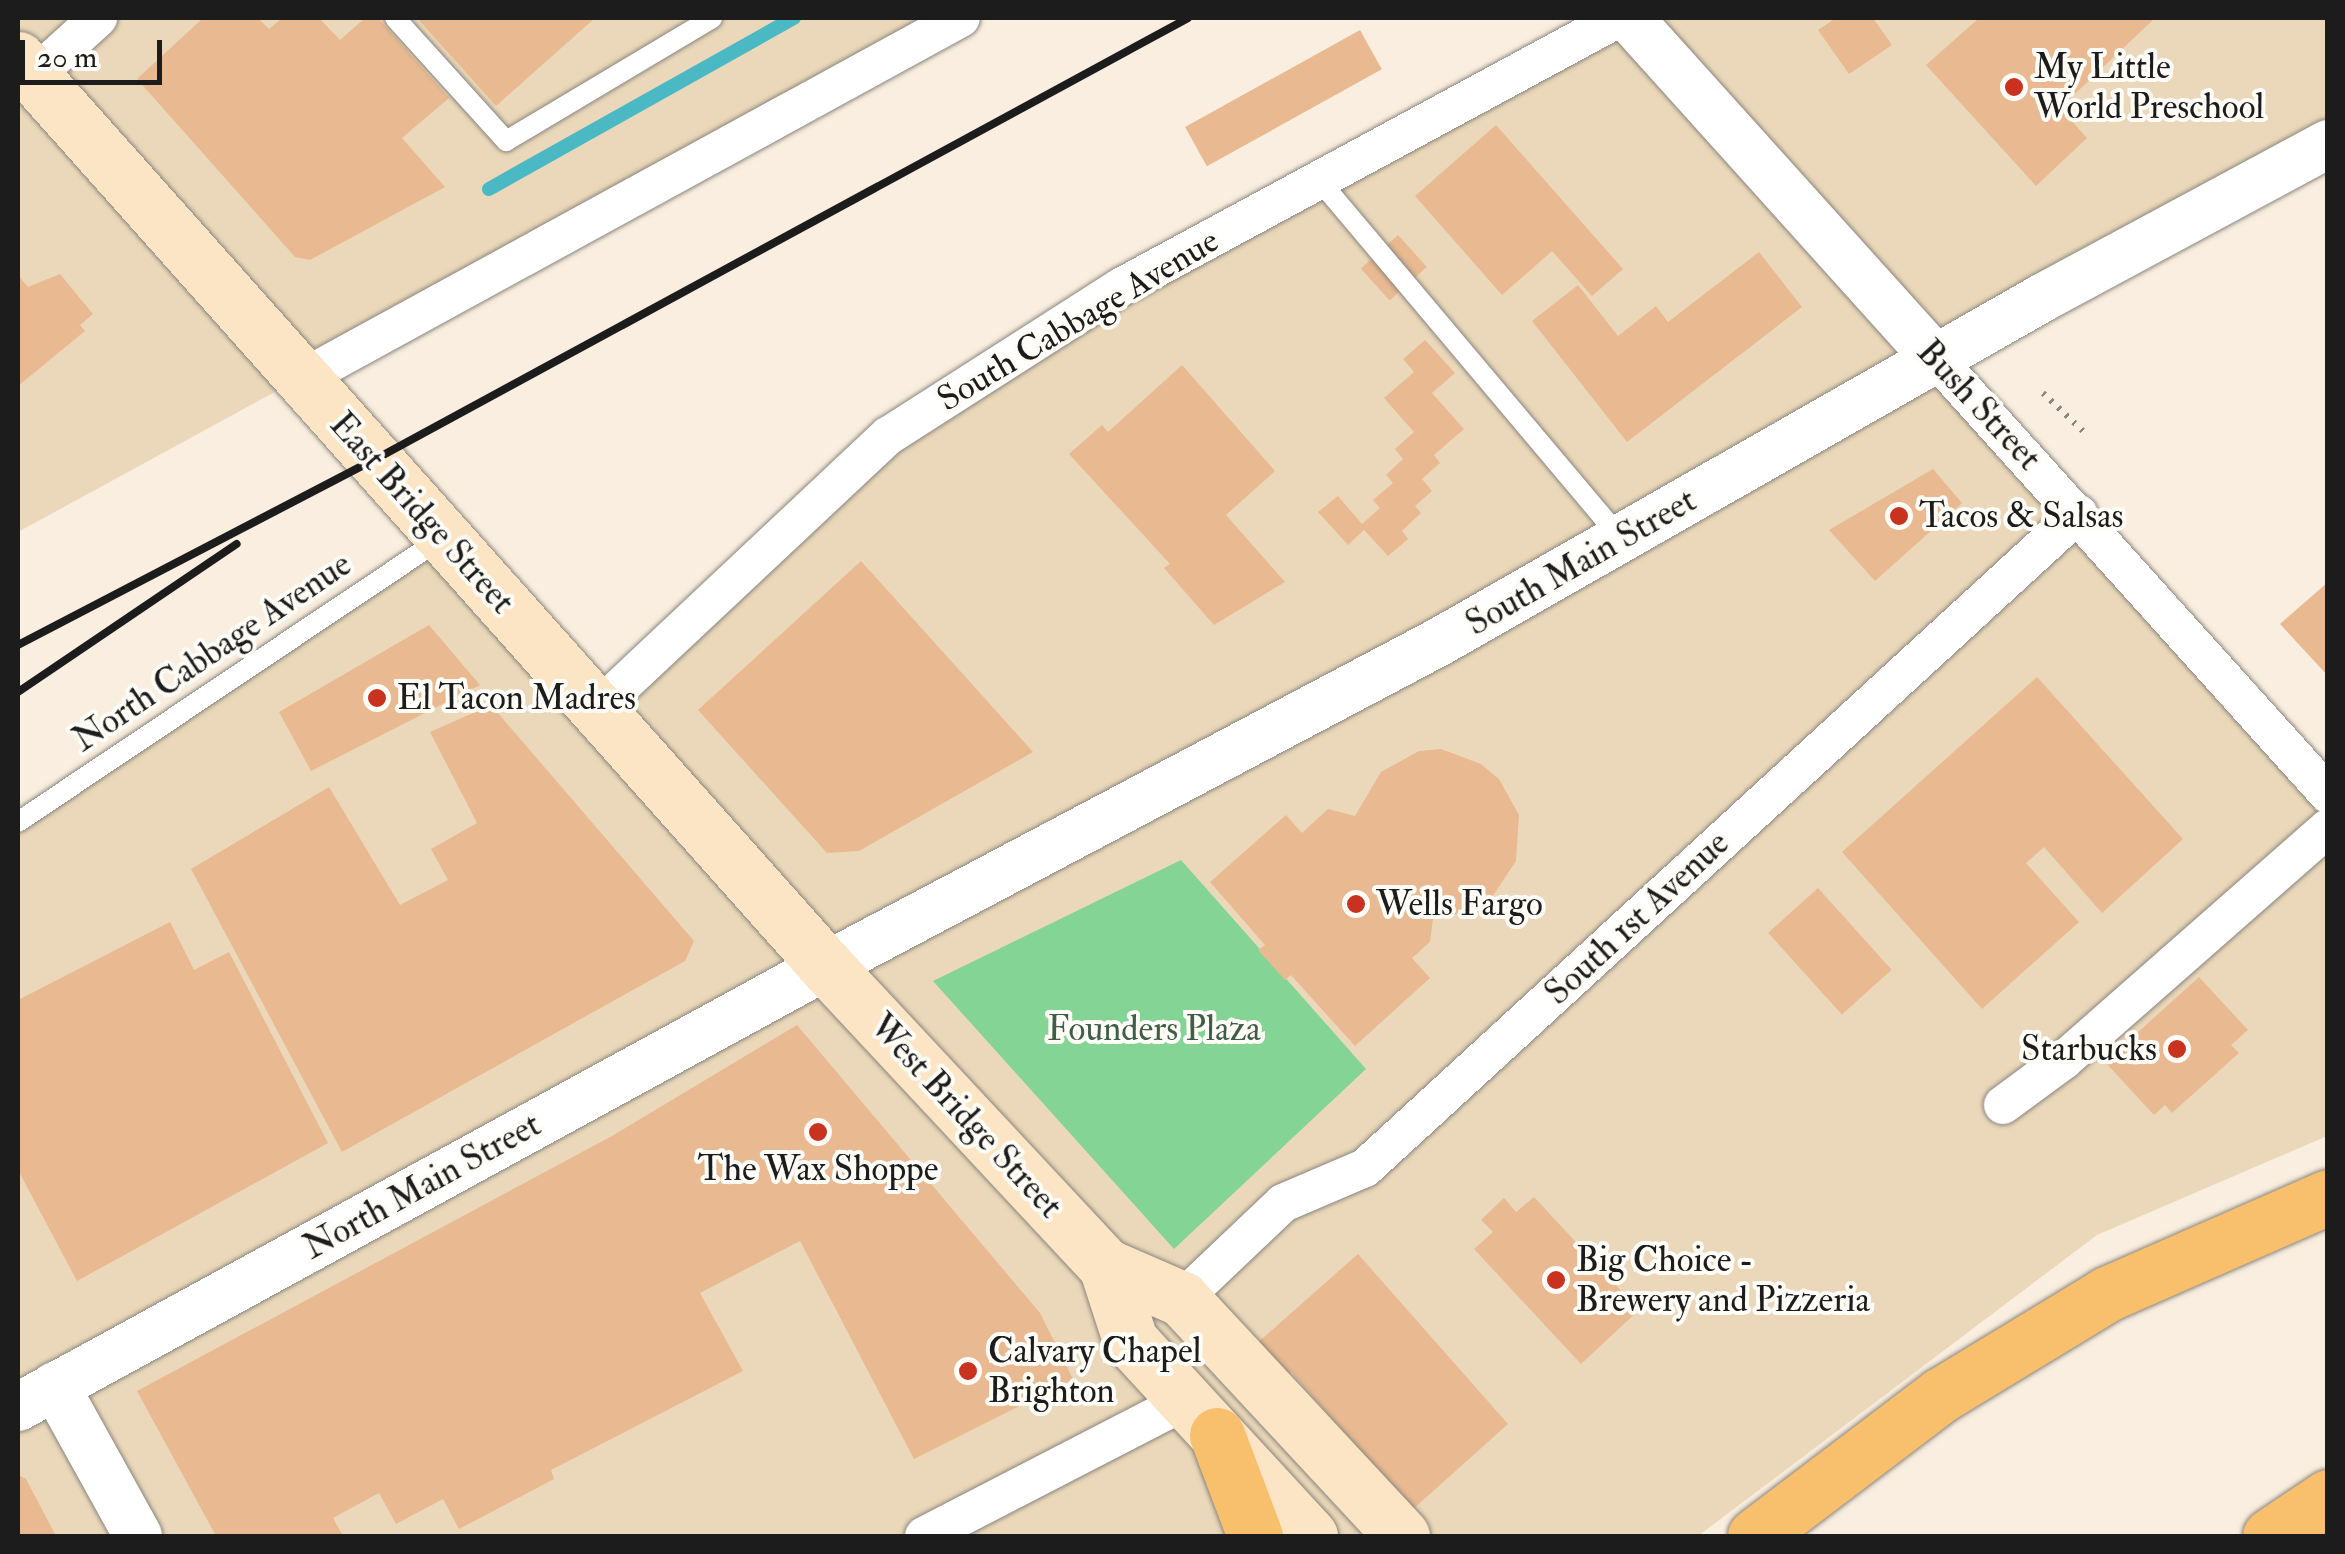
<!DOCTYPE html>
<style>
body{margin:0}
#map{position:relative;width:2345px;height:1554px;overflow:hidden;background:#f9eedf;font-family:"IM FELL Double Pica",serif}
div>[style]{position:absolute}
.built>*{inset:0;background:#ebd8ba}
.green>*{inset:0;background:#84d595}
.stream>*{height:14px;margin:-7px;padding:0 7px;transform-origin:7px;border-radius:7px;background:#4bb9c4}
.building>*{inset:0;background:#e9b991;transform-origin:0 0}
.path>*{height:6px;margin-top:-3px;transform-origin:0;background:repeating-linear-gradient(90deg,#8a857e 0 2.5px,transparent 0 10.5px)}
.roads{filter:drop-shadow(0 0 2px #8a857e) drop-shadow(0 0 2px #8a857e)}
.service>*{height:20px;margin:-10px;padding:0 10px;transform-origin:10px;border-radius:10px;background:#fff}
.minor>*{height:38px;margin:-19px;padding:0 19px;transform-origin:19px;border-radius:19px;background:#fff}
.tertiary>*{height:48px;margin:-24px;padding:0 24px;transform-origin:24px;border-radius:24px;background:#fff}
.secondary>*{height:55px;margin:-27.5px;padding:0 27.5px;transform-origin:27.5px;border-radius:27.5px;background:#fce5c4}
.trunk>*{height:55px;margin:-27.5px;padding:0 27.5px;transform-origin:27.5px;border-radius:27.5px;background:#f8bf6c}
.rail>*{height:8px;margin:-4px;padding:0 4px;transform-origin:4px;border-radius:4px;background:#1c1c1c}
.dots>*{width:28px;height:28px;translate:-50% -50%;box-sizing:border-box;border:5px solid #fdfcf7;border-radius:50%}
span{translate:-50% -50%;white-space:nowrap;text-align:center;line-height:1.15;-webkit-text-stroke:8px #fdfcf7;paint-order:stroke}
.poi-label{font-size:35px;color:#1c1c1c}
.left{translate:0 -50%;text-align:left}
.right{translate:-100% -50%;text-align:right}
.street-label{font-size:35px;color:#1c1c1c}
.park-label{font-size:35px;color:#405d46}
.frame{position:absolute;inset:0;border:20px solid #1c1c1c;pointer-events:none}
.scale{position:absolute;left:20px;top:40px;width:142px;height:45px;box-sizing:border-box;border:5px solid #1c1c1c;border-top:0;padding-left:12px;font-size:30px;line-height:35px;white-space:nowrap;color:#1c1c1c;-webkit-text-stroke:8px #fdfcf7;paint-order:stroke}
</style>
<div id="map">
<div class="built">
<div style="clip-path:polygon(18px 18px,961px 18px,18px 532px)"></div>
<div style="clip-path:polygon(1619px 18px,2327px 18px,2327px 144px,1936px 359px,2327px 773px,2327px 1136px,2097px 1235px,1698px 1536px,18px 1536px,18px 822px,443px 536px,598px 707px,888px 436px)"></div>
</div>
<div class="green">
<div style="clip-path:polygon(1181px 860px,1366px 1069px,1174px 1249px,933px 981px)"></div>
</div>
<div class="stream">
<div style="left:489px;top:189px;width:350px;rotate:-29.3deg"></div>
</div>
<div class="building">
<div style="clip-path:polygon(203px 18px,258px 18px,269px 29px,282px 18px,319px 18px,340px 40px,365px 18px,378px 18px,449px 98px,402px 138px,445px 187px,310px 260px,295px 257px,137px 79px)"></div>
<div style="clip-path:polygon(417px 18px,595px 18px,496px 106px)"></div>
<div style="clip-path:polygon(1836px 18px,1873px 18px,1892px 45px,1849px 74px,1818px 30px)"></div>
<div style="clip-path:polygon(1979px 18px,2155px 18px,2060px 108px,2087px 138px,2036px 186px,1926px 65px)"></div>
<div style="left:1360px;top:30px;width:45px;height:200px;rotate:61deg"></div>
<div style="clip-path:polygon(1496px 125px,1623px 269px,1592px 296px,1552px 251px,1502px 295px,1415px 196px)"></div>
<div style="left:1398px;top:235px;width:43px;height:50px;rotate:48deg"></div>
<div style="clip-path:polygon(1759px 252px,1802px 307px,1627px 442px,1532px 321px,1578px 285px,1618px 336px,1656px 306px,1668px 322px)"></div>
<div style="clip-path:polygon(60px 274px,93px 314px,80px 325px,85px 331px,18px 386px,18px 275px,28px 287px)"></div>
<div style="clip-path:polygon(1425px 340px,1455px 373px,1432px 393px,1464px 429px,1434px 455px,1440px 463px,1422px 479px,1432px 491px,1415px 506px,1421px 513px,1402px 531px,1408px 539px,1388px 556px,1364px 530px,1348px 545px,1318px 512px,1338px 496px,1362px 524px,1380px 508px,1373px 500px,1393px 483px,1386px 475px,1403px 459px,1395px 449px,1414px 432px,1384px 398px,1414px 372px,1403px 359px)"></div>
<div style="clip-path:polygon(1182px 365px,1275px 471px,1226px 515px,1285px 582px,1214px 625px,1164px 568px,1170px 564px,1069px 454px,1102px 425px,1108px 432px)"></div>
<div style="clip-path:polygon(1933px 469px,1962px 503px,1875px 581px,1829px 530px)"></div>
<div style="clip-path:polygon(861px 561px,1033px 752px,859px 851px,827px 853px,698px 710px)"></div>
<div style="clip-path:polygon(2328px 582px,2328px 676px,2280px 624px)"></div>
<div style="clip-path:polygon(429px 625px,480px 685px,311px 771px,279px 712px)"></div>
<div style="clip-path:polygon(2037px 677px,2183px 839px,2102px 913px,2044px 847px,2026px 863px,2079px 922px,1982px 1009px,1842px 852px)"></div>
<div style="clip-path:polygon(491px 705px,694px 941px,685px 961px,342px 1152px,191px 869px,329px 787px,400px 905px,448px 880px,431px 849px,477px 823px,430px 732px)"></div>
<div style="clip-path:polygon(1441px 749px,1481px 764px,1499px 779px,1519px 815px,1516px 861px,1492px 897px,1474px 910px,1433px 919px,1430px 942px,1412px 958px,1430px 978px,1355px 1046px,1291px 975px,1285px 980px,1258px 950px,1265px 945px,1210px 882px,1286px 815px,1302px 833px,1328px 809px,1355px 816px,1381px 772px,1419px 751px)"></div>
<div style="left:1818px;top:888px;width:110px;height:67px;rotate:48deg"></div>
<div style="clip-path:polygon(170px 922px,194px 970px,229px 952px,328px 1143px,77px 1281px,18px 1170px,18px 1000px)"></div>
<div style="clip-path:polygon(2199px 977px,2248px 1030px,2231px 1045px,2239px 1053px,2172px 1113px,2165px 1105px,2154px 1115px,2105px 1062px)"></div>
<div style="clip-path:polygon(797px 1025px,1040px 1313px,1073px 1379px,914px 1459px,800px 1241px,700px 1293px,743px 1371px,551px 1470px,554px 1479px,459px 1529px,443px 1499px,396px 1524px,379px 1493px,333px 1518px,343px 1536px,216px 1536px,137px 1391px,612px 1136px)"></div>
<div style="clip-path:polygon(1534px 1197px,1639px 1310px,1581px 1364px,1474px 1249px,1493px 1232px,1481px 1220px,1504px 1198px,1516px 1212px)"></div>
<div style="clip-path:polygon(1358px 1254px,1508px 1424px,1412px 1510px,1291px 1372px,1285px 1377px,1256px 1344px)"></div>
<div style="clip-path:polygon(18px 1475px,26px 1479px,56px 1536px,18px 1536px)"></div>
</div>
<div class="path">
<div style="left:2043px;top:393px;width:58px;rotate:43.6deg"></div>
</div>
<div class="roads">
<div class="service">
<div style="left:395px;top:18px;width:166px;rotate:47.9deg"></div>
<div style="left:506px;top:141px;width:240px;rotate:-30.8deg"></div>
<div style="left:1319px;top:180px;width:468px;rotate:49.9deg"></div>
<div style="left:18px;top:822px;width:510px;rotate:-33.81deg"></div>
</div>
<div class="minor">
<div style="left:33px;top:77px;width:88px;rotate:-42.2deg"></div>
<div style="left:1936px;top:359px;width:586px;rotate:47.98deg"></div>
<div style="left:301px;top:379px;width:752px;rotate:-28.68deg"></div>
<div style="left:598px;top:708px;width:398px;rotate:-43.2deg"></div>
<div style="left:888px;top:436px;width:277px;rotate:-32.6deg"></div>
<div style="left:1121px;top:287px;width:566px;rotate:-28.38deg"></div>
<div style="left:2003px;top:1105px;width:76px;rotate:-36.4deg"></div>
<div style="left:2064px;top:1060px;width:351px;rotate:-41.3deg"></div>
<div style="left:1182px;top:1299px;width:139px;rotate:-43.5deg"></div>
<div style="left:1283px;top:1203px;width:89px;rotate:-23.1deg"></div>
<div style="left:1365px;top:1168px;width:968px;rotate:-42.53deg"></div>
<div style="left:924px;top:1536px;width:295px;rotate:-27.3deg"></div>
</div>
<div class="tertiary">
<div style="left:1629px;top:18px;width:459px;rotate:48deg"></div>
<div style="left:55px;top:1386px;width:171px;rotate:61deg"></div>
<div style="left:18px;top:1407px;width:921px;rotate:-28.63deg"></div>
<div style="left:826px;top:966px;width:693px;rotate:-27.86deg"></div>
<div style="left:1439px;top:642px;width:694px;rotate:-29.7deg"></div>
<div style="left:2042px;top:298px;width:325px;rotate:-28.3deg"></div>
</div>
<div class="secondary">
<div style="left:18px;top:59px;width:1215px;rotate:48.3deg"></div>
<div style="left:826px;top:966px;width:410px;rotate:47deg"></div>
<div style="left:1106px;top:1266px;width:83px;rotate:23.5deg"></div>
<div style="left:1182px;top:1299px;width:323px;rotate:47.1deg"></div>
<div style="left:1106px;top:1266px;width:78px;rotate:72deg"></div>
<div style="left:1130px;top:1340px;width:266px;rotate:47.4deg"></div>
</div>
<div class="trunk">
<div style="left:1217px;top:1435px;width:108px;rotate:69.4deg"></div>
<div style="left:1755px;top:1536px;width:233px;rotate:-37.2deg"></div>
<div style="left:1941px;top:1395px;width:194px;rotate:-31.3deg"></div>
<div style="left:2107px;top:1294px;width:241px;rotate:-23.7deg"></div>
<div style="left:2270px;top:1536px;width:70px;rotate:-33.9deg"></div>
</div>
</div>
<div class="rail">
<div style="left:18px;top:645px;width:401px;rotate:-27.5deg"></div>
<div style="left:374px;top:460px;width:926px;rotate:-28.5deg"></div>
<div style="left:18px;top:692px;width:264px;rotate:-34.1deg"></div>
</div>
<div class="dots">
<div style="left:2014px;top:87px;background:#c8321e"></div>
<div style="left:1899px;top:516px;background:#c8321e"></div>
<div style="left:377px;top:698px;background:#c8321e"></div>
<div style="left:1356px;top:904px;background:#c8321e"></div>
<div style="left:2177px;top:1049px;background:#c8321e"></div>
<div style="left:818px;top:1132px;background:#c8321e"></div>
<div style="left:1556px;top:1280px;background:#c8321e"></div>
<div style="left:968px;top:1371px;background:#c8321e"></div>
</div>
<div class="poi-label">
<span class="left" style="left:2034px;top:87px">My Little<br>World Preschool</span>
<span class="left" style="left:1919px;top:516px">Tacos &amp; Salsas</span>
<span class="left" style="left:397px;top:698px">El Tacon Madres</span>
<span class="left" style="left:1376px;top:904px">Wells Fargo</span>
<span class="right" style="left:2157px;top:1049px">Starbucks</span>
<span style="left:818px;top:1169px">The Wax Shoppe</span>
<span class="left" style="left:1576px;top:1280px">Big Choice -<br>Brewery and Pizzeria</span>
<span class="left" style="left:988px;top:1371px">Calvary Chapel<br>Brighton</span>
</div>
<div class="street-label">
<span style="left:1078px;top:320px;rotate:-31deg">South Cabbage Avenue</span>
<span style="left:1979px;top:405px;rotate:47deg">Bush Street</span>
<span style="left:422px;top:513px;rotate:48deg">East Bridge Street</span>
<span style="left:1581px;top:562px;rotate:-30deg">South Main Street</span>
<span style="left:212px;top:652px;rotate:-34deg">North Cabbage Avenue</span>
<span style="left:1637px;top:918px;rotate:-43deg">South 1st Avenue</span>
<span style="left:966px;top:1116px;rotate:47deg">West Bridge Street</span>
<span style="left:422px;top:1186px;rotate:-29deg">North Main Street</span>
</div>
<div class="park-label">
<span style="left:1154px;top:1029px">Founders Plaza</span>
</div>
<div class="frame"></div>
<div class="scale">20 m</div>
</div>
